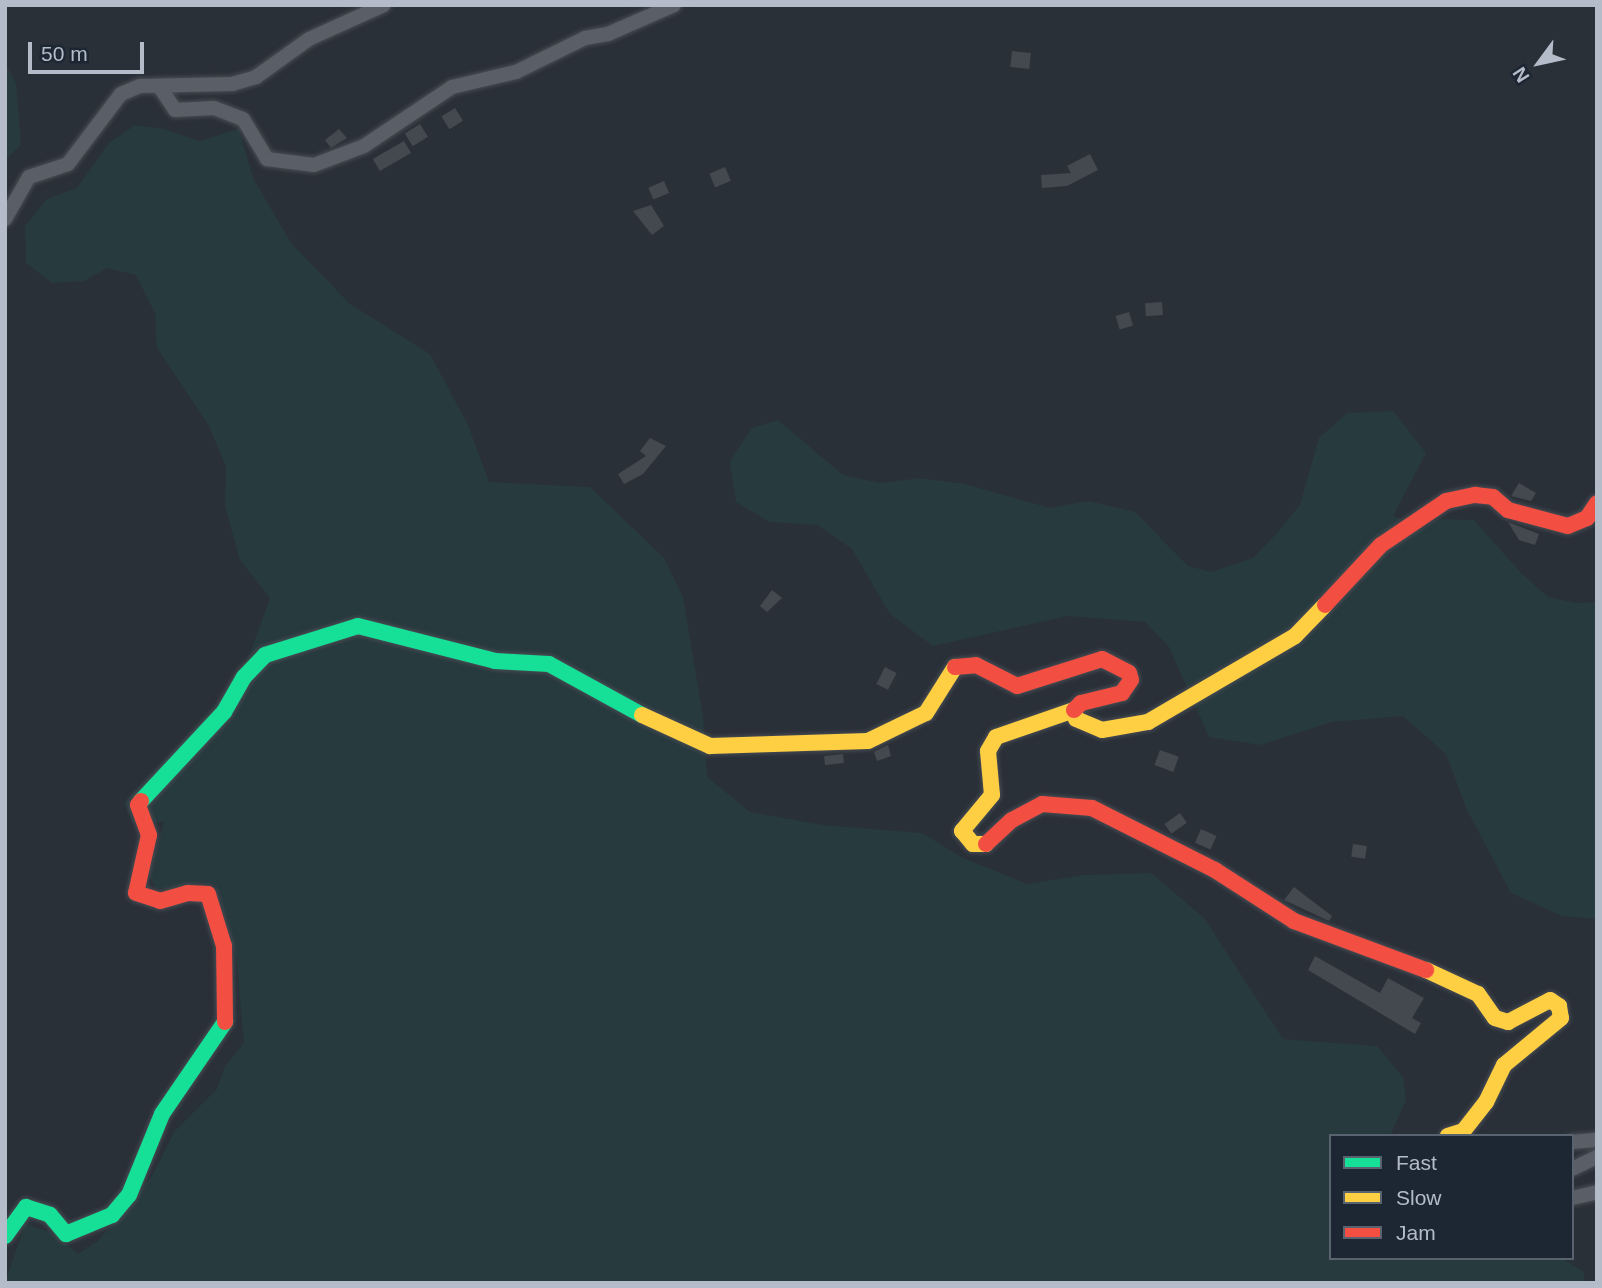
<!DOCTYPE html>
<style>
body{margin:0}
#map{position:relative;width:1602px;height:1288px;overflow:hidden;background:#2a3038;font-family:Helvetica,sans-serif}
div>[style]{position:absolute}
.green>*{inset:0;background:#273a3e}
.building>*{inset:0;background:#444950;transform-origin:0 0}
.roads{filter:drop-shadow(0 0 2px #484c53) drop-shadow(0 0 2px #484c53)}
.street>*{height:14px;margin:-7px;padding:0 7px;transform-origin:7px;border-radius:7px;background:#5a5e66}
.fast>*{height:16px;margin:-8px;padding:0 8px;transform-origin:8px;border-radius:8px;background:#16e098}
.slow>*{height:16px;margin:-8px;padding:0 8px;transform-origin:8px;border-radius:8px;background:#ffcf43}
.jam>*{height:16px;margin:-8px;padding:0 8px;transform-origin:8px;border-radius:8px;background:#f24e42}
span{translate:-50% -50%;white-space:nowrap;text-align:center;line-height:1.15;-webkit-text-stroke:5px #1d2633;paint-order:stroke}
.frame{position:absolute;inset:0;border:7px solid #b4bcc9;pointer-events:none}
.legend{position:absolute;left:1329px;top:1134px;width:245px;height:126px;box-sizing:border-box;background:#1d2633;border:2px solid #59626f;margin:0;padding:9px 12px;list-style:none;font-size:21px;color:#b4bcc9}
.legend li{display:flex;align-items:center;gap:14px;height:35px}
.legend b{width:35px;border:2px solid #59626f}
.north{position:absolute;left:1504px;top:28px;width:70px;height:70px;-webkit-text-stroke:5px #1d2633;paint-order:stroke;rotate:237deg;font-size:19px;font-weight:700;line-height:28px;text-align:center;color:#b4bcc9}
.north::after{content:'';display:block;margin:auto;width:24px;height:32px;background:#b4bcc9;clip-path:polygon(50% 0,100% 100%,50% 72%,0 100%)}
.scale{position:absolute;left:28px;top:42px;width:116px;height:32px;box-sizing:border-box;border:4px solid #b4bcc9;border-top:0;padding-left:9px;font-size:21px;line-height:24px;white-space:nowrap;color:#b4bcc9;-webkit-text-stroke:5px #1d2633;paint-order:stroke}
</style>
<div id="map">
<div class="green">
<div style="clip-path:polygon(5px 63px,16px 83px,21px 145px,5px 160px)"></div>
<div style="clip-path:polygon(135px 125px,164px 129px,199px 141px,239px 129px,253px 178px,291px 243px,350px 304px,430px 354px,468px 425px,489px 482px,590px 487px,664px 558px,683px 597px,703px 716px,707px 777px,750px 812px,823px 825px,922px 833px,963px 858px,1027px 884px,1084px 875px,1151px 873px,1204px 918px,1283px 1039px,1377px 1046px,1403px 1077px,1406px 1100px,1390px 1136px,1331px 1136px,1331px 1258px,1561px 1258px,1584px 1272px,1584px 1283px,5px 1283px,25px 1224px,54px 1233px,78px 1254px,98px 1241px,152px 1176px,174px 1132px,217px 1089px,225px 1066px,244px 1043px,236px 957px,215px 885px,201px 882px,174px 889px,156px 888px,148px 874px,164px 822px,133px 823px,124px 802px,215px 708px,248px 659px,270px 598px,240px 560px,225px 506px,226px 467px,209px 426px,157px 348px,155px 313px,136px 275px,107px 268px,84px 281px,52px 283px,26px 263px,25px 226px,47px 199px,77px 188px,109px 143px)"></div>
<div style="clip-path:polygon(1393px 411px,1426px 453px,1393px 516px,1424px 527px,1438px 519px,1474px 520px,1522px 574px,1548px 597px,1576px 603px,1597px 602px,1597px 919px,1562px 916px,1511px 893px,1467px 810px,1446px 754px,1403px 716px,1332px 722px,1260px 745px,1209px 737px,1169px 647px,1145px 622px,1067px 616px,933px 646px,890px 614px,852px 549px,818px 525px,770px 522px,736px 502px,730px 461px,752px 428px,778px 420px,843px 475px,880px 483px,920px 478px,965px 484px,1050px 508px,1089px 501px,1135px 512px,1188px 566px,1211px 572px,1253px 558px,1277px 533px,1300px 505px,1319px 438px,1347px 413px)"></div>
</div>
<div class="building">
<div style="left:1012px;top:51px;width:19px;height:16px;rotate:6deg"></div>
<div style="left:455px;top:108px;width:15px;height:16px;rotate:58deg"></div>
<div style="left:420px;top:124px;width:15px;height:18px;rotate:58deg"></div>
<div style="clip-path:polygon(339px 129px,347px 138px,331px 148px,325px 140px)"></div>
<div style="left:404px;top:141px;width:14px;height:36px;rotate:60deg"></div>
<div style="clip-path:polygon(1090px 154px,1098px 170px,1067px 186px,1042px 188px,1041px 175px,1071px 173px,1067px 166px)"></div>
<div style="left:725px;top:167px;width:15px;height:17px;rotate:67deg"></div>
<div style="left:664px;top:181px;width:13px;height:17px;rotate:67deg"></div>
<div style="clip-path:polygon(651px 205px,664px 226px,652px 235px,633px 211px)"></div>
<div style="left:1162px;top:302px;width:13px;height:17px;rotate:86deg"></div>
<div style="left:1129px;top:312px;width:14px;height:14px;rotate:73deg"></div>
<div style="clip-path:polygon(650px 438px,666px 446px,643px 474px,624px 484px,618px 474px,646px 456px,640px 451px)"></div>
<div style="clip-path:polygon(1519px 483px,1536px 493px,1531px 501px,1511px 496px)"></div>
<div style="clip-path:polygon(1508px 522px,1539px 534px,1535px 545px,1519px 540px)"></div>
<div style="clip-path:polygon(772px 590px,782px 598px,767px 612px,760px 606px)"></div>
<div style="left:885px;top:667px;width:13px;height:19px;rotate:27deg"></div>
<div style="clip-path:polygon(888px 745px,891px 756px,877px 761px,874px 752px)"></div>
<div style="left:1160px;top:750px;width:20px;height:16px;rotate:20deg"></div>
<div style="left:843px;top:754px;width:9px;height:19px;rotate:84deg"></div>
<div style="left:1180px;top:813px;width:12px;height:19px;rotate:55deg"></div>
<div style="left:1201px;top:829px;width:17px;height:15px;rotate:24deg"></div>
<div style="left:1353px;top:844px;width:14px;height:13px;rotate:8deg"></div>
<div style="clip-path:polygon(1294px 887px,1332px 916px,1329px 921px,1284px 900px)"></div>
<div style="clip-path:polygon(1315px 956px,1380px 993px,1388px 978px,1424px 998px,1412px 1018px,1421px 1023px,1415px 1034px,1308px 970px)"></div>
</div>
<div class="roads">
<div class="street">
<div style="left:159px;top:86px;width:29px;rotate:56deg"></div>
<div style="left:175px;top:110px;width:39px;rotate:-3deg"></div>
<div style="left:214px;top:108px;width:31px;rotate:21deg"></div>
<div style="left:243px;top:119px;width:47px;rotate:59deg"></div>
<div style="left:267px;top:159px;width:47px;rotate:7.3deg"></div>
<div style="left:314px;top:165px;width:53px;rotate:-20.8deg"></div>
<div style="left:364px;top:146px;width:106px;rotate:-33.8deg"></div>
<div style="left:452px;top:87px;width:66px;rotate:-13.2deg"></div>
<div style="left:516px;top:72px;width:77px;rotate:-26.2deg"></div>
<div style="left:585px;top:38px;width:23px;rotate:-10deg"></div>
<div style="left:608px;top:34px;width:72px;rotate:-23.7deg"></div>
<div style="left:5px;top:219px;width:48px;rotate:-60.3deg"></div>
<div style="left:29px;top:177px;width:41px;rotate:-18.4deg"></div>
<div style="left:68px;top:164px;width:88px;rotate:-52.9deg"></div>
<div style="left:121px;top:94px;width:21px;rotate:-23deg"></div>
<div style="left:140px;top:86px;width:92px;rotate:-1.2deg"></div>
<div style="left:232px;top:84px;width:25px;rotate:-16deg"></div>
<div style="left:256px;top:77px;width:65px;rotate:-35.6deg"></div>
<div style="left:309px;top:39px;width:82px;rotate:-24.4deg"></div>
<div style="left:1572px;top:1142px;width:25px;rotate:-5deg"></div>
<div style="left:1572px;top:1169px;width:28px;rotate:-26deg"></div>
<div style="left:1572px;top:1198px;width:26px;rotate:-13deg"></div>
</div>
<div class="fast">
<div style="left:141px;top:801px;width:122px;rotate:-47deg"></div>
<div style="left:224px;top:712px;width:40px;rotate:-60.3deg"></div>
<div style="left:244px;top:677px;width:30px;rotate:-46deg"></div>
<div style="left:265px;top:655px;width:97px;rotate:-17.3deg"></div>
<div style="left:358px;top:626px;width:141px;rotate:14.3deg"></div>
<div style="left:495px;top:661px;width:54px;rotate:3.2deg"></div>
<div style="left:549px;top:664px;width:106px;rotate:28.7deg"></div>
<div style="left:5px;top:1236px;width:36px;rotate:-54deg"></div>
<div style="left:26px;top:1207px;width:25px;rotate:18deg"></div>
<div style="left:50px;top:1215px;width:25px;rotate:50deg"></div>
<div style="left:66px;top:1234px;width:50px;rotate:-22.4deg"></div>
<div style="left:112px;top:1215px;width:26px;rotate:-50deg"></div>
<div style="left:129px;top:1195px;width:87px;rotate:-67.8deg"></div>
<div style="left:162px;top:1114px;width:112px;rotate:-55.6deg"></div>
</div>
<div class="slow">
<div style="left:642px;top:715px;width:75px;rotate:24.5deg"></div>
<div style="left:710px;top:746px;width:158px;rotate:-1.8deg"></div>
<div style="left:868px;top:741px;width:64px;rotate:-25.8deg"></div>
<div style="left:926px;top:713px;width:54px;rotate:-57.8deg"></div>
<div style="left:986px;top:844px;width:13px;rotate:180deg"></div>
<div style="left:973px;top:844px;width:17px;rotate:-130deg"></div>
<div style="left:962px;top:831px;width:47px;rotate:-50.2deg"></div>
<div style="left:992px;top:795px;width:44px;rotate:-95.2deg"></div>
<div style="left:988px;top:751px;width:16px;rotate:-60deg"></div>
<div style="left:996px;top:737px;width:83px;rotate:-19.1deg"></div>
<div style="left:1074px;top:710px;width:9px;rotate:77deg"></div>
<div style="left:1076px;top:719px;width:28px;rotate:23deg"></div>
<div style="left:1102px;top:730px;width:47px;rotate:-9.9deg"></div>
<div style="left:1148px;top:722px;width:170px;rotate:-30.3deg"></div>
<div style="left:1295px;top:636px;width:43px;rotate:-45.9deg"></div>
<div style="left:1426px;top:970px;width:57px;rotate:24.8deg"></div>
<div style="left:1478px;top:994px;width:29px;rotate:55deg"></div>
<div style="left:1495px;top:1018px;width:14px;rotate:17deg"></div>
<div style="left:1508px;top:1022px;width:47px;rotate:-27.6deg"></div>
<div style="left:1550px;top:1000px;width:11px;rotate:34deg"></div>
<div style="left:1559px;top:1006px;width:12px;rotate:81deg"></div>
<div style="left:1561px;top:1018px;width:74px;rotate:140.5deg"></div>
<div style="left:1504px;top:1065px;width:41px;rotate:115.9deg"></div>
<div style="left:1486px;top:1102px;width:37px;rotate:128deg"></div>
<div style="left:1463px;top:1131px;width:16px;rotate:162deg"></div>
</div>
<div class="jam">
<div style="left:1325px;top:605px;width:82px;rotate:-47deg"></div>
<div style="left:1381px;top:545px;width:78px;rotate:-34.1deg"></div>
<div style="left:1446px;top:501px;width:30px;rotate:-12deg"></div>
<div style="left:1475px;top:495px;width:18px;rotate:6deg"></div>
<div style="left:1493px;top:497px;width:20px;rotate:41deg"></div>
<div style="left:1508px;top:510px;width:62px;rotate:14.9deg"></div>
<div style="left:1568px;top:526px;width:21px;rotate:-23deg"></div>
<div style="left:1587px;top:518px;width:18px;rotate:-56deg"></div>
<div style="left:955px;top:667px;width:21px;rotate:-5deg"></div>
<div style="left:976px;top:665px;width:46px;rotate:27.1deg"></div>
<div style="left:1017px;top:686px;width:89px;rotate:-17.6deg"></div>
<div style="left:1102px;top:659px;width:30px;rotate:27deg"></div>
<div style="left:1129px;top:673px;width:7px;rotate:74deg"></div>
<div style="left:1131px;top:680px;width:16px;rotate:125deg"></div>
<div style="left:1122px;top:693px;width:42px;rotate:166.3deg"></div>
<div style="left:1081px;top:703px;width:10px;rotate:135deg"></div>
<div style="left:141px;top:801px;width:5px;rotate:127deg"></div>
<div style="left:138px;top:805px;width:32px;rotate:70deg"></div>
<div style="left:149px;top:835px;width:59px;rotate:102.6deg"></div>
<div style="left:136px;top:893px;width:25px;rotate:18deg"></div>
<div style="left:160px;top:901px;width:29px;rotate:-16deg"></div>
<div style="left:188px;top:893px;width:20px;rotate:3deg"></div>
<div style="left:208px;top:894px;width:54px;rotate:72.9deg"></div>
<div style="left:224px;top:946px;width:76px;rotate:89.2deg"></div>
<div style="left:986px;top:844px;width:35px;rotate:-43deg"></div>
<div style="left:1012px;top:820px;width:34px;rotate:-28deg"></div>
<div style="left:1042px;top:804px;width:50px;rotate:4.6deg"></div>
<div style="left:1092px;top:808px;width:138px;rotate:26.8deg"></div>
<div style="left:1215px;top:870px;width:94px;rotate:32.8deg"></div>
<div style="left:1294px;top:921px;width:141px;rotate:20.4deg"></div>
</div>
</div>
<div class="frame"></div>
<ul class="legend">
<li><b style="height:9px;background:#16e098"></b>Fast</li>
<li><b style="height:9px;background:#ffcf43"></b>Slow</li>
<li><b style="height:9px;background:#f24e42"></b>Jam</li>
</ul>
<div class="north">N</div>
<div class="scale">50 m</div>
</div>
